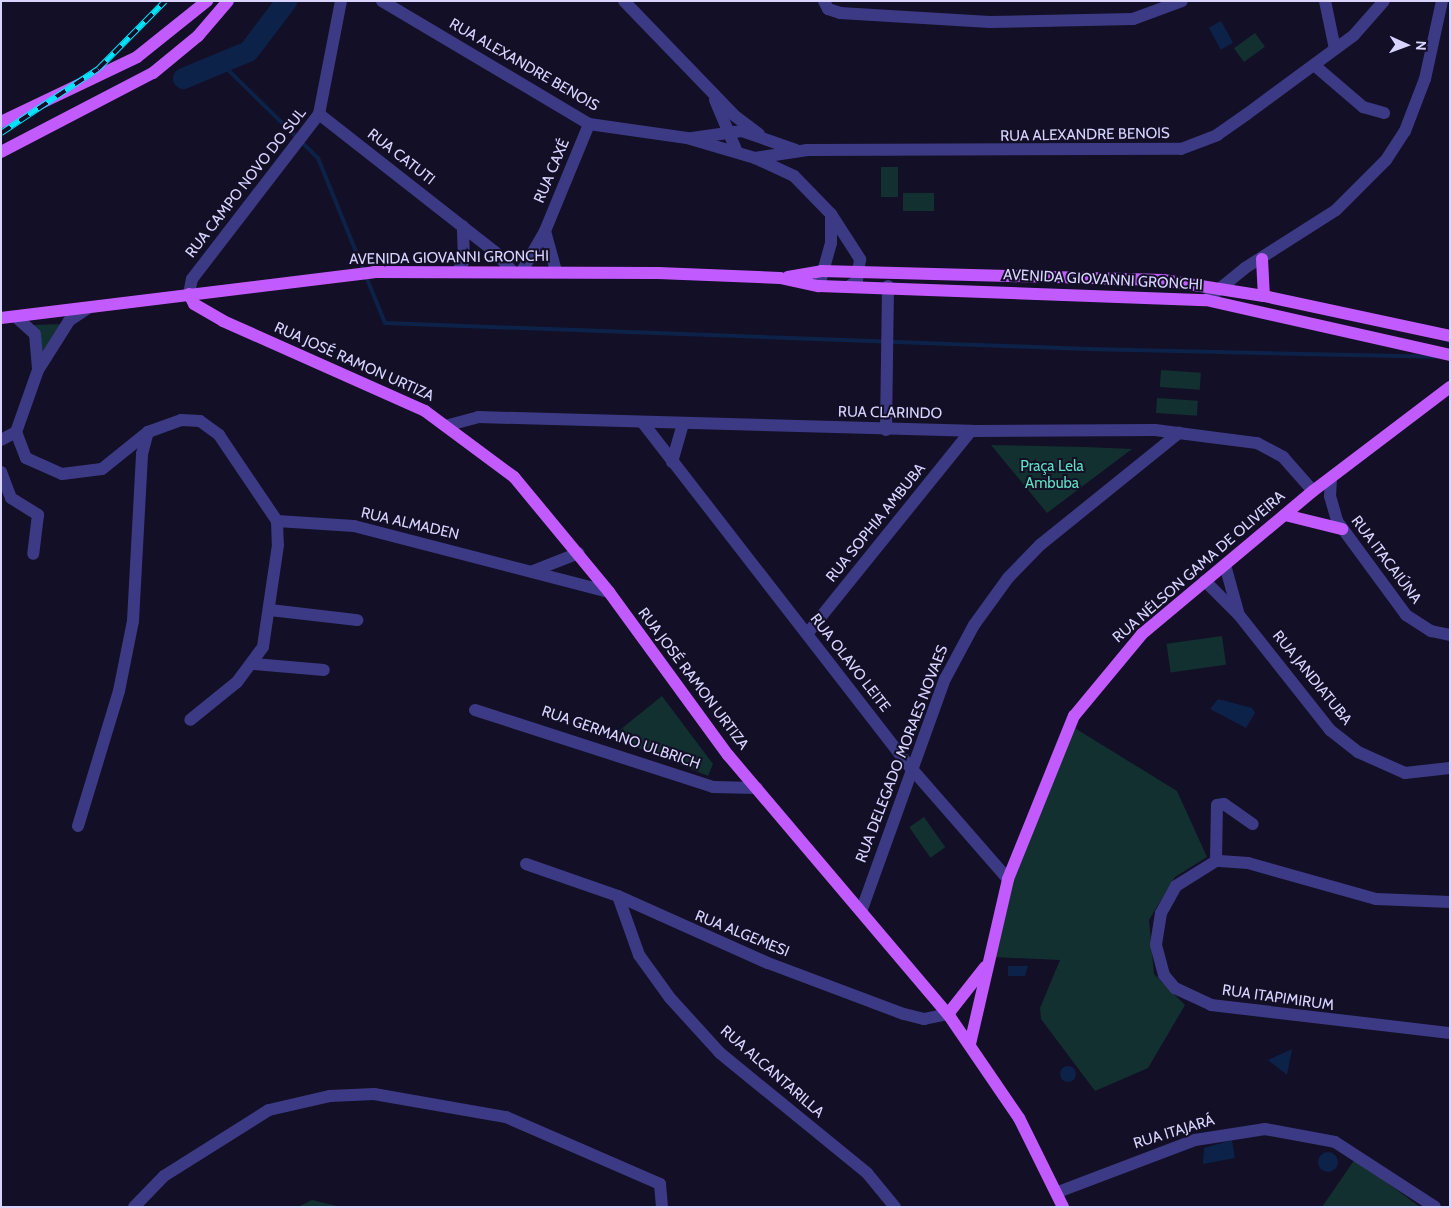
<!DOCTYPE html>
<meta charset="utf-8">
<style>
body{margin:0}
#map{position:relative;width:1451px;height:1208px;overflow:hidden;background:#130f26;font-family:Cabin,sans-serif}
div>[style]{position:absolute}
.green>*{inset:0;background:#12302f;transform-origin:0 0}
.water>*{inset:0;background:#0c2248;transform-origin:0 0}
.round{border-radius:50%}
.stream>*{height:4px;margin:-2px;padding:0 2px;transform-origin:2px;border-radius:2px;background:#0c2248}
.river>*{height:21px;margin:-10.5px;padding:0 10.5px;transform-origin:10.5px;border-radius:10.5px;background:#0c2248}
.minor>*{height:12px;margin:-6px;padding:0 6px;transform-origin:6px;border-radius:6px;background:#3d3a85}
.major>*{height:12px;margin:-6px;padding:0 6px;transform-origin:6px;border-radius:6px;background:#c25bff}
.rail>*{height:5.5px;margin-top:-2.75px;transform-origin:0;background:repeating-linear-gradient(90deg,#130f26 0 11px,#00e5ff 0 22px);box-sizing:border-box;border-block:1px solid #00e5ff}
span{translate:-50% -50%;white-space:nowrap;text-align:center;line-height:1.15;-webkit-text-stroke:4px #130f26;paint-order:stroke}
.street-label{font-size:15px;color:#d9d4ff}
.park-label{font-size:15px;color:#5fe0c0}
.frame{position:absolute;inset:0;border:2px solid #d9d4ff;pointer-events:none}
.north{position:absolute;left:1381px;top:20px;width:50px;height:50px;-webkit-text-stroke:4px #130f26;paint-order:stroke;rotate:92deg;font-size:14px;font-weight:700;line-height:20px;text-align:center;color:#d9d4ff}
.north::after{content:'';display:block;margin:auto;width:18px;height:22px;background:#d9d4ff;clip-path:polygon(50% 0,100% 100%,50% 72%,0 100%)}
</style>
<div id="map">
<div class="green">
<div style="left:1255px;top:33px;width:17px;height:26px;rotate:54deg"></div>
<div style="left:881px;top:167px;width:17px;height:30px"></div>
<div style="left:903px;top:193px;width:31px;height:18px"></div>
<div style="clip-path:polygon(63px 324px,42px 355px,34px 325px)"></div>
<div style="left:1161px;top:370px;width:40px;height:17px;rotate:4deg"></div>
<div style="left:1157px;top:398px;width:41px;height:15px;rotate:4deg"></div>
<div style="clip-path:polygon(991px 445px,1085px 447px,1132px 449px,1047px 513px)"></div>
<div style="left:1222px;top:636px;width:29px;height:56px;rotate:82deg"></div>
<div style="clip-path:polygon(662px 696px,713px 764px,708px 776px,611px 737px)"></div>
<div style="clip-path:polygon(1073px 727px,1177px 791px,1207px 857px,1175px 877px,1149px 920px,1154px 974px,1185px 1005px,1148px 1068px,1095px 1091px,1041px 1019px,1040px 1008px,1060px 960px,992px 957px,1008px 893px)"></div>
<div style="left:924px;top:817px;width:37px;height:18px;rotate:55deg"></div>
<div style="clip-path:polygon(1355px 1159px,1420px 1207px,1322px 1207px)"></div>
<div style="clip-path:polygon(312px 1200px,341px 1207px,298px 1207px)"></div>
</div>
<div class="water">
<div style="left:1221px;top:21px;width:25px;height:14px;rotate:61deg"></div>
<div style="clip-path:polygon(1218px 699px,1252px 708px,1255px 713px,1246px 728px,1210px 709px)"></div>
<div style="clip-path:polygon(1008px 966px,1028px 966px,1025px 976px,1008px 976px)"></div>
<div style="clip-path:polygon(1292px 1049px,1287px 1075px,1268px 1060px)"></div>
<div class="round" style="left:1060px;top:1066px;width:16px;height:16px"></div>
<div style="clip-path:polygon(1232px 1140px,1235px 1158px,1203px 1164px,1204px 1148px)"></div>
<div class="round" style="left:1318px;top:1152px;width:20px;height:20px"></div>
</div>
<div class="stream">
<div style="left:223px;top:65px;width:133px;rotate:44.4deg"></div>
<div style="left:318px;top:158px;width:178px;rotate:67.9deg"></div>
<div style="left:385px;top:323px;width:703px;rotate:2.12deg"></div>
<div style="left:1088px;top:349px;width:347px;rotate:1.3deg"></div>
</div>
<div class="river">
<div style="left:183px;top:78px;width:70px;rotate:-22.6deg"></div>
<div style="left:248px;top:51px;width:63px;rotate:-52.8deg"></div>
</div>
<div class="minor">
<div style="left:382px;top:1px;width:241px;rotate:30.7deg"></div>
<div style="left:589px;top:124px;width:99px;rotate:8.1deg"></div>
<div style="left:687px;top:138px;width:71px;rotate:16.4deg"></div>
<div style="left:755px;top:158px;width:53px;rotate:-8.7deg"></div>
<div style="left:807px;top:150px;width:374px;rotate:-0.2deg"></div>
<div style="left:1181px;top:149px;width:39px;rotate:-21deg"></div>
<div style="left:1217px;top:135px;width:37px;rotate:-35deg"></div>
<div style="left:1247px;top:114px;width:133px;rotate:-36.4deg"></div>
<div style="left:1354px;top:35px;width:45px;rotate:-48.6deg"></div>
<div style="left:624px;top:1px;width:160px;rotate:46deg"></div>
<div style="left:735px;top:116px;width:30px;rotate:37deg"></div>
<div style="left:824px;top:1px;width:9px;rotate:63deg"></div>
<div style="left:828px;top:9px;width:13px;rotate:18deg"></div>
<div style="left:840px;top:13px;width:150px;rotate:3.4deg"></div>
<div style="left:990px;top:22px;width:143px;rotate:-1.2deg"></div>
<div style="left:1133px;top:19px;width:52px;rotate:-20.2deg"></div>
<div style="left:1325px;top:1px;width:49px;rotate:78.2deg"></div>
<div style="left:1314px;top:65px;width:65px;rotate:40.6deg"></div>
<div style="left:1363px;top:107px;width:22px;rotate:16deg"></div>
<div style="left:715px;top:100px;width:56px;rotate:67.1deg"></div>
<div style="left:319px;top:114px;width:224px;rotate:38.1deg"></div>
<div style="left:495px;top:252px;width:25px;rotate:48deg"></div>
<div style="left:692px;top:138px;width:50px;rotate:-8deg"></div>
<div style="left:742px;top:131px;width:57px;rotate:19.4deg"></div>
<div style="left:755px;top:158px;width:43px;rotate:24.8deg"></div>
<div style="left:794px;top:176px;width:53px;rotate:45.8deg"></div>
<div style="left:831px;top:214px;width:54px;rotate:57.2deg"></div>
<div style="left:860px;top:259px;width:22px;rotate:98deg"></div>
<div style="left:857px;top:281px;width:9px;rotate:148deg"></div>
<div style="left:545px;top:231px;width:41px;rotate:74.6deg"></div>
<div style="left:458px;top:271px;width:13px;rotate:-61deg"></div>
<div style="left:464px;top:260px;width:34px;rotate:-92deg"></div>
<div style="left:522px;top:271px;width:46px;rotate:-60.1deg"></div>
<div style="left:545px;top:231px;width:116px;rotate:-67.6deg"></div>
<div style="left:819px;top:286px;width:45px;rotate:-74.4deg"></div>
<div style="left:831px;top:243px;width:29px;rotate:-90deg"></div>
<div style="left:189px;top:294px;width:15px;rotate:-79deg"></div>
<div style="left:192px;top:279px;width:208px;rotate:-52.4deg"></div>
<div style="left:319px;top:114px;width:115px;rotate:-79deg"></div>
<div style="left:1206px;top:300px;width:50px;rotate:-39.4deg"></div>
<div style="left:1245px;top:268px;width:108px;rotate:-32.5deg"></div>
<div style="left:1336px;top:210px;width:71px;rotate:-45deg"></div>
<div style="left:1386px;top:160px;width:35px;rotate:-57deg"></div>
<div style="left:1405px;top:131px;width:56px;rotate:-69deg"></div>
<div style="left:1425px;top:79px;width:80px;rotate:-77.7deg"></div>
<div style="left:88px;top:308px;width:23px;rotate:146deg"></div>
<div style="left:69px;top:321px;width:58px;rotate:122.3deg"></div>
<div style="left:38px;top:370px;width:66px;rotate:109.5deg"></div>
<div style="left:16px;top:432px;width:28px;rotate:69deg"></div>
<div style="left:26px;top:458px;width:39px;rotate:24deg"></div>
<div style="left:62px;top:474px;width:40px;rotate:-7.1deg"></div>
<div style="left:102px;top:469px;width:59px;rotate:-38.8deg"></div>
<div style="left:16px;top:317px;width:25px;rotate:42deg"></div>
<div style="left:35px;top:334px;width:34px;rotate:85deg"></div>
<div style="left:643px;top:423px;width:437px;rotate:52.2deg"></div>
<div style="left:911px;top:768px;width:147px;rotate:48.9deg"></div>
<div style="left:449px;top:425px;width:30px;rotate:-15deg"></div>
<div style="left:478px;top:417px;width:493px;rotate:1.6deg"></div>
<div style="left:971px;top:431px;width:184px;rotate:-0.3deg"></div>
<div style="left:1155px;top:430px;width:103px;rotate:7.3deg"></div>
<div style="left:1257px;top:443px;width:30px;rotate:28deg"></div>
<div style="left:1283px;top:457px;width:45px;rotate:48.6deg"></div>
<div style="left:886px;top:430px;width:144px;rotate:-89.2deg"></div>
<div style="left:1px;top:440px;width:17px;rotate:-28deg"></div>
<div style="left:672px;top:462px;width:40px;rotate:-74deg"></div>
<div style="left:1px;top:472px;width:28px;rotate:69deg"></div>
<div style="left:11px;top:498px;width:32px;rotate:32deg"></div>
<div style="left:38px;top:515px;width:39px;rotate:97deg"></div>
<div style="left:1331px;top:478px;width:18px;rotate:93deg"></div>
<div style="left:1330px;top:496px;width:26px;rotate:74deg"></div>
<div style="left:1337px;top:521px;width:117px;rotate:53.7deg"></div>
<div style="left:1406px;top:615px;width:30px;rotate:33deg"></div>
<div style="left:1431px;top:631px;width:19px;rotate:12deg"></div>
<div style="left:277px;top:521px;width:77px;rotate:3.7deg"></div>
<div style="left:354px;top:526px;width:263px;rotate:14.5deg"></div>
<div style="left:1225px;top:565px;width:49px;rotate:74.5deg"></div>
<div style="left:533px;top:571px;width:49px;rotate:-21.4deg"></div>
<div style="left:1205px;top:581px;width:48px;rotate:45deg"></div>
<div style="left:1239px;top:615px;width:147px;rotate:51.6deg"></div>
<div style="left:1330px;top:730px;width:36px;rotate:38deg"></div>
<div style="left:1358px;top:752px;width:51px;rotate:24.1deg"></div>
<div style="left:1405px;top:773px;width:45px;rotate:-6.3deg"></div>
<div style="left:270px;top:610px;width:88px;rotate:6.6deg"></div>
<div style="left:807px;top:634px;width:261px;rotate:-51.1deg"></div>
<div style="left:254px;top:664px;width:70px;rotate:4.9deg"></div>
<div style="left:475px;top:710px;width:250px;rotate:17.9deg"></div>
<div style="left:713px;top:787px;width:44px;rotate:1.3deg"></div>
<div style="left:78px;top:826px;width:141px;rotate:-73.1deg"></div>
<div style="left:119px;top:691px;width:71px;rotate:-78.7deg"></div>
<div style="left:133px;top:621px;width:167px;rotate:-86.9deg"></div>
<div style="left:142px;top:454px;width:23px;rotate:-75deg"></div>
<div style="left:148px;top:432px;width:35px;rotate:-20deg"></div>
<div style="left:181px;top:420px;width:19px;rotate:3deg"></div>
<div style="left:200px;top:421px;width:24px;rotate:36deg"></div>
<div style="left:219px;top:435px;width:104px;rotate:56deg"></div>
<div style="left:277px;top:521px;width:24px;rotate:88deg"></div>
<div style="left:278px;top:545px;width:103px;rotate:98.4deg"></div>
<div style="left:263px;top:647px;width:44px;rotate:126.6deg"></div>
<div style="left:237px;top:682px;width:60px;rotate:141deg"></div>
<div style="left:1216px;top:861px;width:56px;rotate:-89deg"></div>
<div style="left:1217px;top:805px;width:7px;rotate:-8deg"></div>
<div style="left:1224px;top:804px;width:35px;rotate:35deg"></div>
<div style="left:526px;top:864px;width:97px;rotate:19.2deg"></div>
<div style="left:618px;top:896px;width:164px;rotate:24.1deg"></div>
<div style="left:768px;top:963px;width:145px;rotate:20.6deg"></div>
<div style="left:904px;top:1014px;width:21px;rotate:14deg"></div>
<div style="left:924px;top:1019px;width:25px;rotate:-12deg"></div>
<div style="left:618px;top:896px;width:63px;rotate:70.4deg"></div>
<div style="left:639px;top:955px;width:53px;rotate:54.2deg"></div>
<div style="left:670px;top:998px;width:74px;rotate:47.7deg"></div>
<div style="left:720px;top:1053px;width:190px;rotate:39.2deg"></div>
<div style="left:867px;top:1173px;width:44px;rotate:50.5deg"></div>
<div style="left:1450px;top:902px;width:74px;rotate:-177.7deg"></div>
<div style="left:1376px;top:899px;width:133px;rotate:-164.3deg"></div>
<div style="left:1248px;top:863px;width:32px;rotate:-176deg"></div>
<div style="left:1216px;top:861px;width:47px;rotate:148deg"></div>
<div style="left:1176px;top:886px;width:31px;rotate:119deg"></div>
<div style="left:1161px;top:913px;width:32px;rotate:99deg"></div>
<div style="left:1156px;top:945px;width:31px;rotate:75deg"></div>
<div style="left:1164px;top:975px;width:17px;rotate:50deg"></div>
<div style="left:1175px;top:988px;width:40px;rotate:25deg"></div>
<div style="left:1211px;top:1005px;width:241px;rotate:6.7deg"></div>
<div style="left:862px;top:909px;width:245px;rotate:-70.2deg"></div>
<div style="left:945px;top:679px;width:61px;rotate:-61.8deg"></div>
<div style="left:974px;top:625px;width:58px;rotate:-54.1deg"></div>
<div style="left:1008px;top:578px;width:46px;rotate:-45.9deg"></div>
<div style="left:1040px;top:545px;width:179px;rotate:-38.9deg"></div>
<div style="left:1058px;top:1192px;width:147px;rotate:-20.8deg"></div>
<div style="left:1195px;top:1140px;width:71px;rotate:-8.9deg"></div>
<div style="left:1265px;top:1129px;width:71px;rotate:10.5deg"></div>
<div style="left:1335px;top:1142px;width:119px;rotate:33deg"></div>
<div style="left:134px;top:1207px;width:43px;rotate:-45.9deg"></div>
<div style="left:164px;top:1176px;width:124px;rotate:-32.2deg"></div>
<div style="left:269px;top:1110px;width:63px;rotate:-12.9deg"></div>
<div style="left:330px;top:1096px;width:44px;rotate:-2.6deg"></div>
<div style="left:374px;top:1094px;width:134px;rotate:9.9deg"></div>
<div style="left:506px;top:1117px;width:168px;rotate:23.5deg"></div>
<div style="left:660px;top:1184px;width:23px;rotate:85deg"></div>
</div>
<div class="major">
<div style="left:1px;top:122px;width:151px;rotate:-25.5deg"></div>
<div style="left:137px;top:57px;width:90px;rotate:-38.7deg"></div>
<div style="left:1px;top:152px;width:171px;rotate:-27.5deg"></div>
<div style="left:153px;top:73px;width:58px;rotate:-39.4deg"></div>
<div style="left:198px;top:36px;width:46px;rotate:-49.4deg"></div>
<div style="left:1262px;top:259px;width:37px;rotate:87deg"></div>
<div style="left:788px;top:277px;width:34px;rotate:-10deg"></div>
<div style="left:821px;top:271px;width:342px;rotate:1.5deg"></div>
<div style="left:1163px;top:280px;width:102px;rotate:9deg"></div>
<div style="left:1264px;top:296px;width:190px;rotate:12.1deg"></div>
<div style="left:189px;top:294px;width:11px;rotate:63deg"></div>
<div style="left:194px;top:304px;width:34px;rotate:30deg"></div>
<div style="left:223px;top:321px;width:221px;rotate:24deg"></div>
<div style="left:425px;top:411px;width:111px;rotate:36.6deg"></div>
<div style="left:514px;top:477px;width:149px;rotate:50.4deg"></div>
<div style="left:609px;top:592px;width:202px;rotate:53.9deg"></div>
<div style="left:728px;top:755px;width:340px;rotate:49.7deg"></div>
<div style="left:948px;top:1014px;width:126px;rotate:55.7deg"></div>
<div style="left:1019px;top:1118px;width:99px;rotate:63.7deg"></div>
<div style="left:1px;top:318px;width:376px;rotate:-7deg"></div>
<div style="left:374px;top:272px;width:284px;rotate:0.2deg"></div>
<div style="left:658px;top:273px;width:122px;rotate:2.3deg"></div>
<div style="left:780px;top:278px;width:40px;rotate:12deg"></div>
<div style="left:819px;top:286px;width:387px;rotate:2.1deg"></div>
<div style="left:1206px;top:300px;width:250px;rotate:12.7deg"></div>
<div style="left:1285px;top:515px;width:59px;rotate:13.8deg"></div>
<div style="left:948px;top:1014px;width:60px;rotate:-51.8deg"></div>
<div style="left:970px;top:1044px;width:169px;rotate:-77deg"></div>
<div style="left:1008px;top:879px;width:176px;rotate:-68deg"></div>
<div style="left:1074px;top:716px;width:107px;rotate:-50.3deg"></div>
<div style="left:1142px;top:634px;width:223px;rotate:-39.9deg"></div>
<div style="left:1313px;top:491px;width:172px;rotate:-37.2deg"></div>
</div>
<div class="rail">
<div style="left:1px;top:133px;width:116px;rotate:-33.4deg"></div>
<div style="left:98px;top:69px;width:95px;rotate:-45.4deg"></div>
</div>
<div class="street-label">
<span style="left:524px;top:65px;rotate:30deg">RUA ALEXANDRE BENOIS</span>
<span style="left:1085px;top:135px;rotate:-1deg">RUA ALEXANDRE BENOIS</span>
<span style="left:401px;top:157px;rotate:38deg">RUA CATUTI</span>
<span style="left:552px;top:171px;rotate:-67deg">RUA CAXÉ</span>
<span style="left:246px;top:183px;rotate:-52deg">RUA CAMPO NOVO DO SUL</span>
<span style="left:449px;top:258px;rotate:-1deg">AVENIDA GIOVANNI GRONCHI</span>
<span style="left:1103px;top:280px;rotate:3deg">AVENIDA GIOVANNI GRONCHI</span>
<span style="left:354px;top:362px;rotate:24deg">RUA JOSÉ RAMON URTIZA</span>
<span style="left:890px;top:413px;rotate:1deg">RUA CLARINDO</span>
<span style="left:876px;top:523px;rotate:-51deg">RUA SOPHIA AMBUBA</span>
<span style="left:410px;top:524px;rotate:13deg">RUA ALMADEN</span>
<span style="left:1386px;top:560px;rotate:53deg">RUA ITACAIÚNA</span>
<span style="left:1199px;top:567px;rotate:-41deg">RUA NÉLSON GAMA DE OLIVEIRA</span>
<span style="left:850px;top:663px;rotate:52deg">RUA OLAVO LEITE</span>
<span style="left:1312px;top:678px;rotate:51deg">RUA JANDIATUBA</span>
<span style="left:693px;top:679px;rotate:53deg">RUA JOSÉ RAMON URTIZA</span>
<span style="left:621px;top:738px;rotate:19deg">RUA GERMANO ULBRICH</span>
<span style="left:902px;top:754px;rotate:-69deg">RUA DELEGADO MORAES NOVAES</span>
<span style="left:742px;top:934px;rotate:22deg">RUA ALGEMESI</span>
<span style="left:1278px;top:998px;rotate:8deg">RUA ITAPIMIRUM</span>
<span style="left:772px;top:1072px;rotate:41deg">RUA ALCANTARILLA</span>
<span style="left:1174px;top:1132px;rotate:-17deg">RUA ITAJARÁ</span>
</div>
<div class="park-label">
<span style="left:1052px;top:475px">Praça Lela<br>Ambuba</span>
</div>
<div class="frame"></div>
<div class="north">N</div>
</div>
